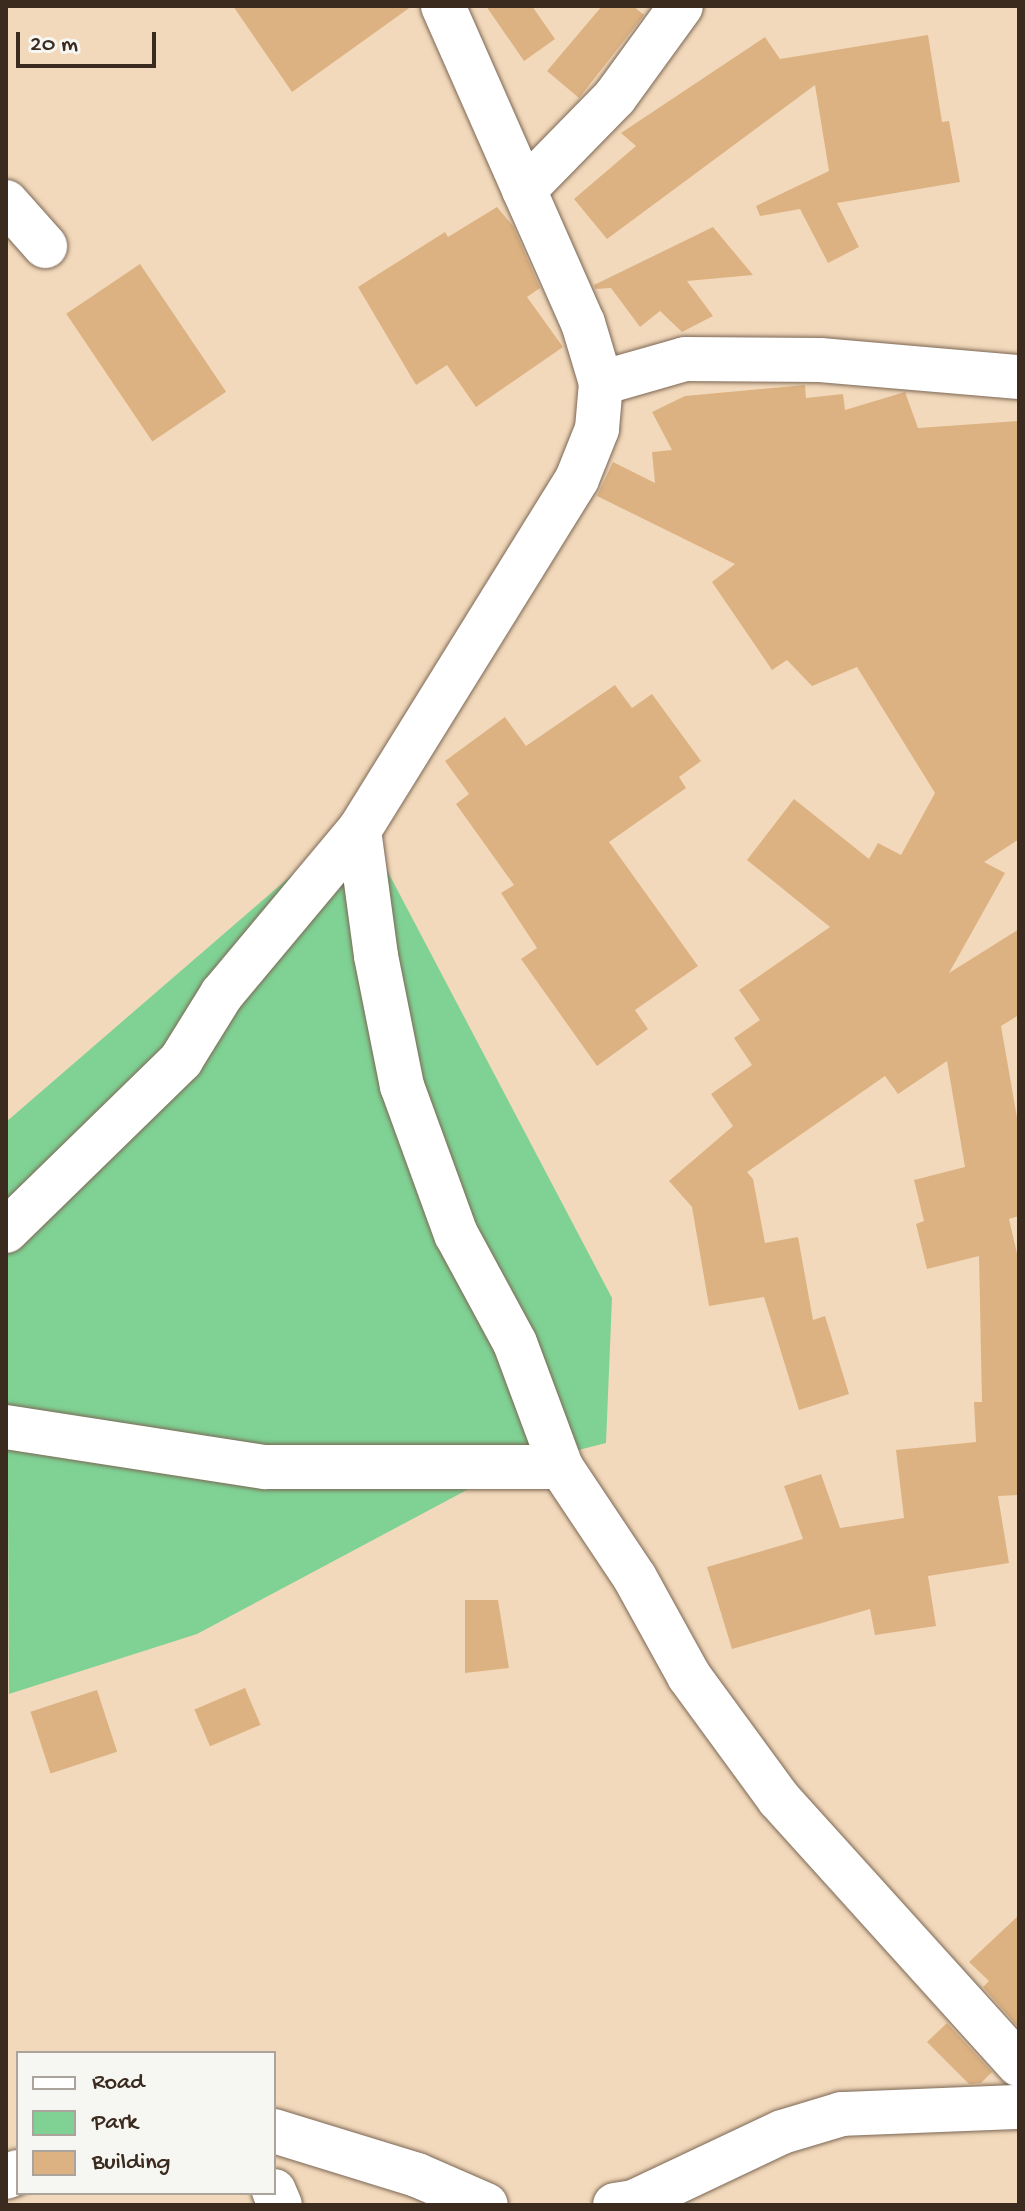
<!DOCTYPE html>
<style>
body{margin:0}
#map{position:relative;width:1025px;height:2211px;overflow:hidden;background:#f3d9bb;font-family:"Gochi Hand",sans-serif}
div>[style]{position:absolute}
.green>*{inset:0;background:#7fd294}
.building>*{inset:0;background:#ddb282;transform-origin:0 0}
.roads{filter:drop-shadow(0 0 2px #7b6755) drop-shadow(0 0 2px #7b6755)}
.minor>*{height:44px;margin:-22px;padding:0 22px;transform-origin:22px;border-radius:22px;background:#fff}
span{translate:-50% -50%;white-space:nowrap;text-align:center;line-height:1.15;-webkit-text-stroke:8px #f6f6f2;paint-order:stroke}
.frame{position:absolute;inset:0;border:8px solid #3b2a1e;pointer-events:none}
.legend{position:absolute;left:16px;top:2051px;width:260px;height:144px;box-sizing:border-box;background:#f6f6f2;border:2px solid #aba49d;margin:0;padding:10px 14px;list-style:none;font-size:24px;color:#3b2a1e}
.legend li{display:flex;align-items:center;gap:16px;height:40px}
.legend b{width:40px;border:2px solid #aba49d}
.scale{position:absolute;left:16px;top:32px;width:140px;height:36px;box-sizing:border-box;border:4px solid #3b2a1e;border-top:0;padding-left:10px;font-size:24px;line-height:28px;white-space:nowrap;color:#3b2a1e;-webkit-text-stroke:6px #f6f6f2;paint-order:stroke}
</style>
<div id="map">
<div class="green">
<div style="clip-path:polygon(359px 817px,612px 1298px,606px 1443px,508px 1468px,197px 1634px,9px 1694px,6px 1122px)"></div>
</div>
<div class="building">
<div style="clip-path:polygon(233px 6px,412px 6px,292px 92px)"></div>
<div style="clip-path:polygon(486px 6px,532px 6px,555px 39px,524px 61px)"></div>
<div style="clip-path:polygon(602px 6px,633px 6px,644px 15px,579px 98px,547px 71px)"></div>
<div style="clip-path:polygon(928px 35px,942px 122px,949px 121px,960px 182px,837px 203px,859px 247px,828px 263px,800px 209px,760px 216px,756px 206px,829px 171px,815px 85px,607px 239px,574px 199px,636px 146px,621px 133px,765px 37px,780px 59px)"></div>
<div style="clip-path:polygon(497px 207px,513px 226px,540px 288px,527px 297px,563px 347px,476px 407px,447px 365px,416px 385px,358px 287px,445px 232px,448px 237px)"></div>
<div style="clip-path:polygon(713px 227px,753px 275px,687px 281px,713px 316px,682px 332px,660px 311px,640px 327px,611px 288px,595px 289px,594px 285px)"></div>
<div style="left:140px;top:264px;width:154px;height:89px;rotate:56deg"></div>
<div style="clip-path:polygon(805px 385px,806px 398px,843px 394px,845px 410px,905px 392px,918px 428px,1019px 421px,1019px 839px,984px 862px,1005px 873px,949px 973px,1019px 929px,1019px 1015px,1001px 1026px,1019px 1129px,1019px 1216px,1009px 1219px,1019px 1262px,1019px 1495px,998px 1496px,1009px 1563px,928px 1576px,936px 1626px,875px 1635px,870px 1609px,732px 1649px,707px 1567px,803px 1539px,784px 1486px,821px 1474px,840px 1528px,904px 1518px,896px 1450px,976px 1442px,974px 1402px,982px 1402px,979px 1256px,927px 1269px,916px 1224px,924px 1221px,914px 1180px,965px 1167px,947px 1061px,898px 1094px,885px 1076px,747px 1172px,753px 1179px,765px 1243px,798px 1237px,813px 1320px,825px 1316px,849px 1394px,799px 1410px,764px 1297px,709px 1306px,692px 1207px,669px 1181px,733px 1126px,711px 1094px,752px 1065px,734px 1038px,760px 1020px,739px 990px,830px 927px,747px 860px,794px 799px,869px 859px,878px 843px,901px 855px,935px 793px,857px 667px,812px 686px,787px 660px,772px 670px,712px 582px,735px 564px,597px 496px,613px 462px,655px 483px,652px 452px,672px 450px,652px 412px,685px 396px)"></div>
<div style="clip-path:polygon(615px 685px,632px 708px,652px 694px,701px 761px,679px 777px,686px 788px,609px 842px,698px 966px,635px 1010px,648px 1029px,597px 1066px,521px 959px,537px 948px,501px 893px,514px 885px,456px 804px,469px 794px,445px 761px,505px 717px,526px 746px)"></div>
<div style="clip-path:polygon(465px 1600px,498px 1600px,509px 1668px,465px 1673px)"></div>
<div style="left:245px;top:1688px;width:40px;height:55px;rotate:67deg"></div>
<div style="left:97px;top:1690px;width:65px;height:70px;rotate:72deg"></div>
<div style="clip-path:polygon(1019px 1915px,1019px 2028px,983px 1987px,989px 1981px,969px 1962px)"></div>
<div style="clip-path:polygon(947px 2023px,992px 2072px,981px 2083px,969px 2084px,927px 2042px)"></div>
</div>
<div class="roads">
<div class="minor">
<div style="left:443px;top:6px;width:347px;rotate:66.2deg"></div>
<div style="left:583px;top:323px;width:63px;rotate:73.3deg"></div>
<div style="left:601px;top:383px;width:46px;rotate:95deg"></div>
<div style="left:597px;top:429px;width:54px;rotate:111.8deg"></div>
<div style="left:577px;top:479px;width:413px;rotate:121.8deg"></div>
<div style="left:359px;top:830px;width:127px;rotate:82.3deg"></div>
<div style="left:376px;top:956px;width:133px;rotate:78.7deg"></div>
<div style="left:402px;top:1086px;width:158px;rotate:70deg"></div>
<div style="left:456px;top:1234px;width:124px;rotate:61.6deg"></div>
<div style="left:515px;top:1343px;width:132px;rotate:69.6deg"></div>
<div style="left:561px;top:1467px;width:133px;rotate:56.3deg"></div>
<div style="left:635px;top:1578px;width:112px;rotate:61.1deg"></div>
<div style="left:689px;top:1676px;width:152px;rotate:53.8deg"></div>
<div style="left:779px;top:1799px;width:358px;rotate:47.9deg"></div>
<div style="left:524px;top:190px;width:130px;rotate:-45.6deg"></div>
<div style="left:615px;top:97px;width:112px;rotate:-54deg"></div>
<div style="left:6px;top:202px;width:59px;rotate:48.4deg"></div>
<div style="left:601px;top:383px;width:87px;rotate:-15.9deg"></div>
<div style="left:685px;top:359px;width:135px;rotate:0.4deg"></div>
<div style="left:820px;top:360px;width:200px;rotate:4.9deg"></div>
<div style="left:6px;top:1231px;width:245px;rotate:-44.3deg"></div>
<div style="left:181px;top:1060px;width:78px;rotate:-58.2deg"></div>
<div style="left:222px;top:994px;width:214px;rotate:-50.1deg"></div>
<div style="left:6px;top:1427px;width:262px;rotate:8.8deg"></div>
<div style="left:265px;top:1467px;width:296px"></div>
<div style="left:274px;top:2131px;width:150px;rotate:17.1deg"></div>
<div style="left:417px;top:2175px;width:75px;rotate:23.5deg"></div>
<div style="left:6px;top:2177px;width:13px;rotate:-23deg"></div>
<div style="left:274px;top:2191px;width:15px;rotate:67deg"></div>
<div style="left:615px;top:2205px;width:19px;rotate:-9deg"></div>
<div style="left:634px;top:2202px;width:164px;rotate:-25.3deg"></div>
<div style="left:782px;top:2132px;width:63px;rotate:-16.7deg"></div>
<div style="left:842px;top:2114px;width:177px;rotate:-2.3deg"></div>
</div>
</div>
<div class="frame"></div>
<ul class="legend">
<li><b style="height:10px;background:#fff"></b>Road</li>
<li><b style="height:22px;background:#7fd294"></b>Park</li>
<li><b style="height:22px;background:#ddb282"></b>Building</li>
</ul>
<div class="scale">20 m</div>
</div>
